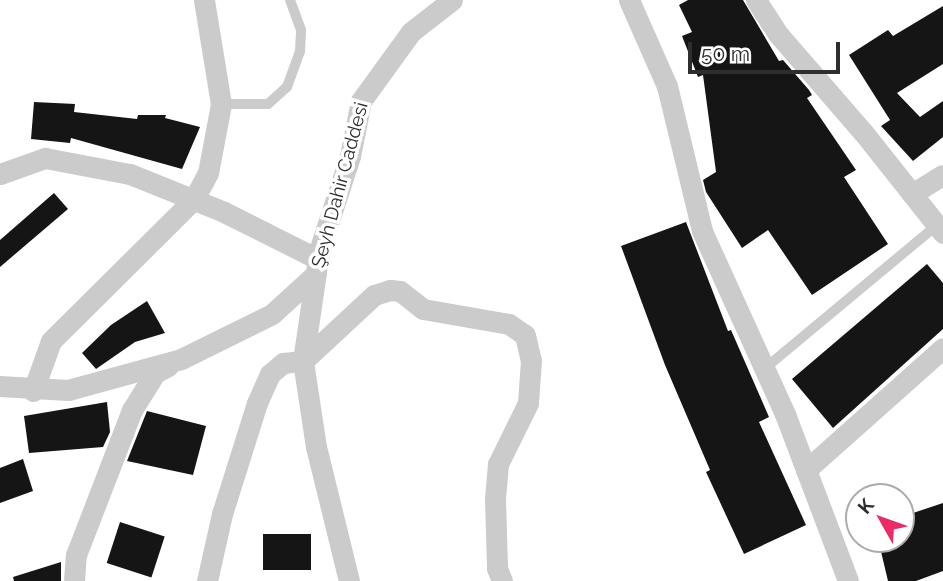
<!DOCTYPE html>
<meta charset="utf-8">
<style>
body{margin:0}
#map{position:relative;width:943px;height:581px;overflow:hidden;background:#fff;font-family:Raleway,sans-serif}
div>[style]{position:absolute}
.building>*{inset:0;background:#151515;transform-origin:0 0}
.lane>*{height:10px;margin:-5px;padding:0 5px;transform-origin:5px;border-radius:5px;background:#cbcbcb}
.street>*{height:21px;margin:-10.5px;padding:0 10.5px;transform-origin:10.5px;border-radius:10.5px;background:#cbcbcb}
span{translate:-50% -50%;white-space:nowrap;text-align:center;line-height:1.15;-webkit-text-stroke:7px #fff;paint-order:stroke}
.street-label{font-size:19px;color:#2e2e2e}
.north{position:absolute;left:845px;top:483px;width:70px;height:70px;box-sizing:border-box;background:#fff;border:2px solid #ababab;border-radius:50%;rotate:310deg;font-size:19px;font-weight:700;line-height:28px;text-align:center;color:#2e2e2e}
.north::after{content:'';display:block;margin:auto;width:24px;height:32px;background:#eb2b67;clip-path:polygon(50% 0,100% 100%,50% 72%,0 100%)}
.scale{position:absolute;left:688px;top:42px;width:152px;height:32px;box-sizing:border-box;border:4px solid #2e2e2e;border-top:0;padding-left:9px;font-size:21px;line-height:24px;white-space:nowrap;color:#2e2e2e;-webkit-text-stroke:5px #fff;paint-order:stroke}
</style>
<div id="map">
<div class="building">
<div style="clip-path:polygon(688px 0,743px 0,779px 61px,783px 60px,809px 90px,812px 95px,807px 98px,856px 170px,844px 177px,888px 244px,812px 295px,768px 230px,742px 248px,706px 192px,703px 180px,716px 172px,703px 75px,698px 77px,682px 36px,692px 32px,679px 5px)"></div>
<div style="clip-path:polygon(943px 6px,943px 64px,897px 93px,920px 117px,943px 101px,943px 137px,913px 161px,881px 126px,890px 120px,849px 55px,888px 30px,893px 36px)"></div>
<div style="clip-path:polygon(34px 102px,75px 104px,74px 112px,137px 119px,138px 115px,166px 115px,165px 118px,200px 127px,182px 169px,71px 138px,70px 143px,31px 139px)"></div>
<div style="clip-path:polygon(54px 193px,68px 209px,0 267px,0 240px)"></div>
<div style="clip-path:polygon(686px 222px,728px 331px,731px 330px,769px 417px,759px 422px,806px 525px,744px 554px,706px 472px,710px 470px,665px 365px,621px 246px)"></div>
<div style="clip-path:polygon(927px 264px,943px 283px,943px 329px,833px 428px,792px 379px)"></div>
<div style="clip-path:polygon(147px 301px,165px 333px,135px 342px,96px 369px,82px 353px,111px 325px)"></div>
<div style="clip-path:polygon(107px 402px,110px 432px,103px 447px,29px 453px,24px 416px)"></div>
<div style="clip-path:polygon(147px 411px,206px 426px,193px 475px,127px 461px)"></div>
<div style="clip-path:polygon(23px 459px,33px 491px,0 503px,0 468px)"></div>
<div style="clip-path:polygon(943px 503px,943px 571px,916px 581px,888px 581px,878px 539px,901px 539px,901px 517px)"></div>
<div style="left:120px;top:522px;width:47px;height:43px;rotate:18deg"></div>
<div style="left:263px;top:534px;width:48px;height:36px"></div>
<div style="clip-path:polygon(61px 562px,61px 581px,14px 581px,13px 577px)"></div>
</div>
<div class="lane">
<div style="left:221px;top:104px;width:47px"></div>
<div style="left:268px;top:104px;width:25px;rotate:-42deg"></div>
<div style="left:287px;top:87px;width:38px;rotate:-70deg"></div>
<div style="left:300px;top:51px;width:21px;rotate:-87deg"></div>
<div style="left:301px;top:30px;width:32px;rotate:-110deg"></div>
<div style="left:763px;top:370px;width:226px;rotate:-39.8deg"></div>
</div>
<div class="street">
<div style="left:629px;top:0;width:94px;rotate:66.2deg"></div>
<div style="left:667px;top:86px;width:149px;rotate:76.4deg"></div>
<div style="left:702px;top:231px;width:201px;rotate:65.6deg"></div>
<div style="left:785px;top:414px;width:178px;rotate:69.3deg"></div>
<div style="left:756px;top:0;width:40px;rotate:57.1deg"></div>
<div style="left:778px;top:34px;width:130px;rotate:49.1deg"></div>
<div style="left:863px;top:132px;width:129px;rotate:51.6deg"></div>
<div style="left:0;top:174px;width:48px;rotate:-19.6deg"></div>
<div style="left:45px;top:158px;width:86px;rotate:10.7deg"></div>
<div style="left:130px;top:174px;width:101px;rotate:22deg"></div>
<div style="left:224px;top:212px;width:105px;rotate:26.6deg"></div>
<div style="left:912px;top:194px;width:36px;rotate:-32deg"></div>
<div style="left:303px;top:361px;width:97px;rotate:-42.9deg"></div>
<div style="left:374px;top:295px;width:17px;rotate:-17deg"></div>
<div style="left:390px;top:290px;width:10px;rotate:6deg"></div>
<div style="left:400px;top:291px;width:29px;rotate:38deg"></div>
<div style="left:423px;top:309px;width:87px;rotate:9.9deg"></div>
<div style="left:509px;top:324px;width:19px;rotate:35deg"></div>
<div style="left:525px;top:335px;width:26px;rotate:77deg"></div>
<div style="left:531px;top:360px;width:43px;rotate:94deg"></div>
<div style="left:528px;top:403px;width:68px;rotate:116.2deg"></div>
<div style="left:498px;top:464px;width:35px;rotate:95deg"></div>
<div style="left:495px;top:499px;width:69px;rotate:88.3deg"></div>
<div style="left:497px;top:568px;width:14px;rotate:69deg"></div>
<div style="left:0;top:386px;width:68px;rotate:3.4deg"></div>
<div style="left:68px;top:390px;width:117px;rotate:-15.3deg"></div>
<div style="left:181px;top:359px;width:102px;rotate:-26.3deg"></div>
<div style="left:272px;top:314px;width:59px;rotate:-42.3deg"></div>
<div style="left:33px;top:391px;width:53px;rotate:-70.2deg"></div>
<div style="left:51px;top:341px;width:202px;rotate:-44.8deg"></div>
<div style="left:194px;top:199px;width:30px;rotate:-62deg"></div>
<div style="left:208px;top:173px;width:70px;rotate:-79.3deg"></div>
<div style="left:221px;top:104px;width:105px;rotate:-99.3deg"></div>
<div style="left:806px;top:470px;width:183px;rotate:-41.7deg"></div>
<div style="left:74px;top:581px;width:26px;rotate:-86deg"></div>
<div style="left:76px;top:555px;width:155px;rotate:-68.9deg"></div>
<div style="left:132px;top:410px;width:44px;rotate:-58.1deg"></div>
<div style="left:155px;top:373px;width:15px;rotate:-28deg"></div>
<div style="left:207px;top:581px;width:69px;rotate:-77.4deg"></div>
<div style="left:222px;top:514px;width:116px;rotate:-72.5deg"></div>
<div style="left:257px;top:403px;width:32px;rotate:-66deg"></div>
<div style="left:270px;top:374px;width:17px;rotate:-40deg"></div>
<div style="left:283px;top:363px;width:20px;rotate:-6deg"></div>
<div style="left:349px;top:581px;width:138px;rotate:-103.8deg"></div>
<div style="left:316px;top:447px;width:87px;rotate:-98.6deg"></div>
<div style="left:303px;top:361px;width:111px;rotate:-81.7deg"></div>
<div style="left:319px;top:251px;width:100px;rotate:-71.9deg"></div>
<div style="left:350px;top:156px;width:56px;rotate:-78.7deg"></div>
<div style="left:361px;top:101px;width:85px;rotate:-54.1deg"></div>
<div style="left:411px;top:32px;width:52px;rotate:-38deg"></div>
</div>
<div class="street-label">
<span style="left:340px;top:185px;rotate:-75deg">Şeyh Dahir Caddesi</span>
</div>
<div class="north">K</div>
<div class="scale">50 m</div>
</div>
